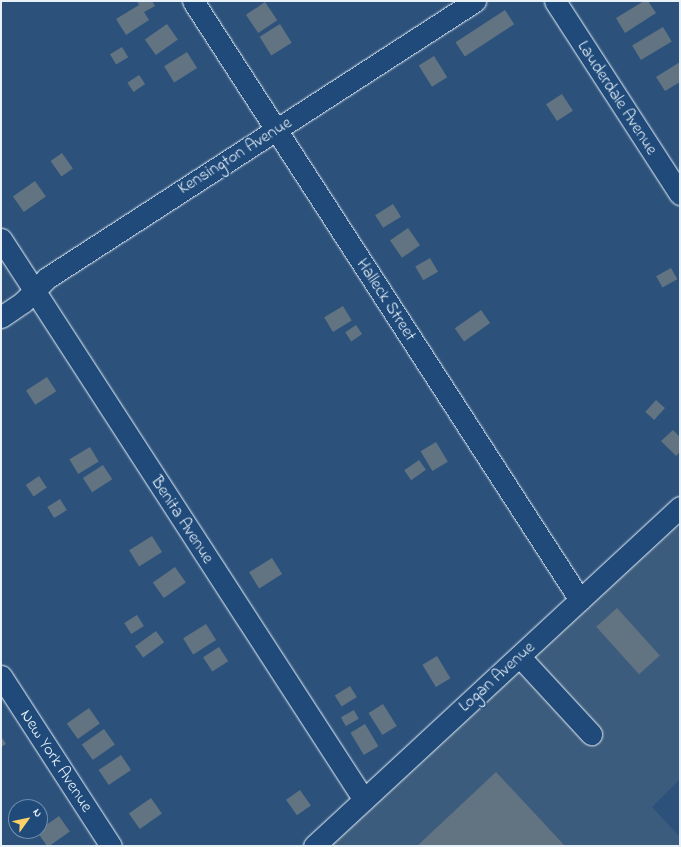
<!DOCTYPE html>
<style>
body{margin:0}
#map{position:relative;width:681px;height:847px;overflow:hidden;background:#2c527c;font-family:"Indie Flower",sans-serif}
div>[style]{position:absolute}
.built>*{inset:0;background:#3c5c7e}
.building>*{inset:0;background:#627382;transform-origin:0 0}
.roads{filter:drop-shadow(0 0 1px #e8f1f8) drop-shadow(0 0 1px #e8f1f8)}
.minor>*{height:21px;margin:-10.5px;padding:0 10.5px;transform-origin:10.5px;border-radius:10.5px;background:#1f4a7a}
span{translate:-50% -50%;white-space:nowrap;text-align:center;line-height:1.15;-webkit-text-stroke:3px #1f4a7a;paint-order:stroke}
.street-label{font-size:17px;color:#e8f1f8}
.frame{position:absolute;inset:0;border:2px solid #e8f1f8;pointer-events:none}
.north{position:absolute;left:8px;top:799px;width:40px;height:40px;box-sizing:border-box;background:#1f4a7a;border:1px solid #6f8dac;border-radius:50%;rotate:57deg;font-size:11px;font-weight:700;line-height:16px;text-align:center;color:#e8f1f8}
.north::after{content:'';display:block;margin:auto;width:14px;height:18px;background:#ffd166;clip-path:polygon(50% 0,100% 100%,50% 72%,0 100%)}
</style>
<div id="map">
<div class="built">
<div style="clip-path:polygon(668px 518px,680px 530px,680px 779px,652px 807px,680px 837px,680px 846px,314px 846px)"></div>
</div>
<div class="building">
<div style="clip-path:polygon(137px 1px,152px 1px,155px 6px,144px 12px,149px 20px,126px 35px,116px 19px,139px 5px)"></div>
<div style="clip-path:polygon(644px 1px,648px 1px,656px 13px,625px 33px,616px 18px)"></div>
<div style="left:265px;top:2px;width:22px;height:23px;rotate:56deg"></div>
<div style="left:505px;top:10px;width:17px;height:59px;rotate:57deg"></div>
<div style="left:167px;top:24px;width:19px;height:27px;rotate:55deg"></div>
<div style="left:280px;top:24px;width:22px;height:24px;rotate:58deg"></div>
<div style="left:663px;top:27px;width:17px;height:36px;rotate:59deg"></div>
<div style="left:122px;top:47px;width:12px;height:14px;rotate:59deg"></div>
<div style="left:187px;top:52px;width:19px;height:27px;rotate:58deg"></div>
<div style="left:434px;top:56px;width:25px;height:18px;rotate:58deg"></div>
<div style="clip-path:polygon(680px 62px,680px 82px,665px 91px,656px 77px)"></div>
<div style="left:139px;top:75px;width:11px;height:14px;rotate:56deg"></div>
<div style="left:562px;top:94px;width:20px;height:19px;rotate:57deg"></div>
<div style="left:62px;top:153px;width:19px;height:14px;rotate:55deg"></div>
<div style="left:35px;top:181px;width:19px;height:27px;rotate:55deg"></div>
<div style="left:393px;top:204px;width:15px;height:21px;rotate:58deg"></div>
<div style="left:408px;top:228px;width:21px;height:22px;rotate:55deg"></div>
<div style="left:430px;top:258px;width:16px;height:17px;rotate:60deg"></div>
<div style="left:671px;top:268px;width:13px;height:17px;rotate:61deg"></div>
<div style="left:343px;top:306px;width:17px;height:22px;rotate:59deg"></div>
<div style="left:481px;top:310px;width:16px;height:32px;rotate:55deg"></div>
<div style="left:356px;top:325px;width:11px;height:13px;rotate:56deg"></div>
<div style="left:47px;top:377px;width:17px;height:25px;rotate:57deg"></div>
<div style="left:656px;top:400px;width:12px;height:16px;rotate:42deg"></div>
<div style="clip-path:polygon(673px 430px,680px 437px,680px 452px,676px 456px,661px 441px)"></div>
<div style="left:436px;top:442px;width:23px;height:18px;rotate:59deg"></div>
<div style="left:90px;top:447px;width:17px;height:24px;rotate:59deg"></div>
<div style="left:419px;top:460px;width:12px;height:18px;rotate:55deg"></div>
<div style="left:103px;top:465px;width:17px;height:24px;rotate:57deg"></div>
<div style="left:39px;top:476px;width:14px;height:16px;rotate:56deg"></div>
<div style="left:60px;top:499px;width:13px;height:15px;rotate:58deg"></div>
<div style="left:152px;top:536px;width:19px;height:27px;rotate:58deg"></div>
<div style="left:272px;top:558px;width:19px;height:27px;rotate:58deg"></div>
<div style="left:175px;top:567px;width:19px;height:27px;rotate:55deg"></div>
<div style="left:617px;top:608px;width:64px;height:28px;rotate:48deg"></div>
<div style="left:137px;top:615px;width:13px;height:15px;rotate:58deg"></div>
<div style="left:206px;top:624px;width:19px;height:27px;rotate:58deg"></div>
<div style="left:156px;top:631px;width:14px;height:26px;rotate:54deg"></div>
<div style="left:219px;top:647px;width:17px;height:19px;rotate:57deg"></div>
<div style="left:437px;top:656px;width:26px;height:17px;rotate:59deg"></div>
<div style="left:350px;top:686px;width:13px;height:18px;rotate:58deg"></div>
<div style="left:383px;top:704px;width:26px;height:17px;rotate:58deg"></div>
<div style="left:89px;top:708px;width:19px;height:27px;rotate:55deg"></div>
<div style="left:354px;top:710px;width:10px;height:15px;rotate:61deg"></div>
<div style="left:365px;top:724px;width:26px;height:17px;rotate:59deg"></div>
<div style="left:104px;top:729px;width:19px;height:27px;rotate:55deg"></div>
<div style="clip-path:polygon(1px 736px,6px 744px,1px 747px)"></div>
<div style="left:121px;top:755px;width:18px;height:27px;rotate:56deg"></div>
<div style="clip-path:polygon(496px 772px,565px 846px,417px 846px)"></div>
<div style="left:300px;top:790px;width:19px;height:17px;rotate:55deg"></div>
<div style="left:151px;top:798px;width:19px;height:27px;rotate:55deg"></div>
<div style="left:59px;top:816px;width:19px;height:27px;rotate:55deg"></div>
</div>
<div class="roads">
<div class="minor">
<div style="left:193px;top:1px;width:713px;rotate:57.13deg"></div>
<div style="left:555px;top:1px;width:230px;rotate:57.1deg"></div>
<div style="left:1px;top:239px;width:668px;rotate:57.09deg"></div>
<div style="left:1px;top:317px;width:27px;rotate:-34deg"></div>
<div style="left:23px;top:302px;width:34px;rotate:-45deg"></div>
<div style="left:47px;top:278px;width:510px;rotate:-32.91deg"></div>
<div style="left:520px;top:657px;width:105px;rotate:47.3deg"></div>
<div style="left:1px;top:676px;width:202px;rotate:57.1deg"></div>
<div style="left:314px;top:846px;width:499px;rotate:-42.8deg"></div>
</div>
</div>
<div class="street-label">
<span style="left:617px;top:98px;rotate:57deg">Lauderdale Avenue</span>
<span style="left:235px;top:156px;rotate:-32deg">Kensington Avenue</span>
<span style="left:386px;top:300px;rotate:57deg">Halleck Street</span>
<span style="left:182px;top:520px;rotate:57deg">Benita Avenue</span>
<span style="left:497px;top:677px;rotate:-42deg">Logan Avenue</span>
<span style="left:56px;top:761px;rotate:57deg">New York Avenue</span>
</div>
<div class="frame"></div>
<div class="north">N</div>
</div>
